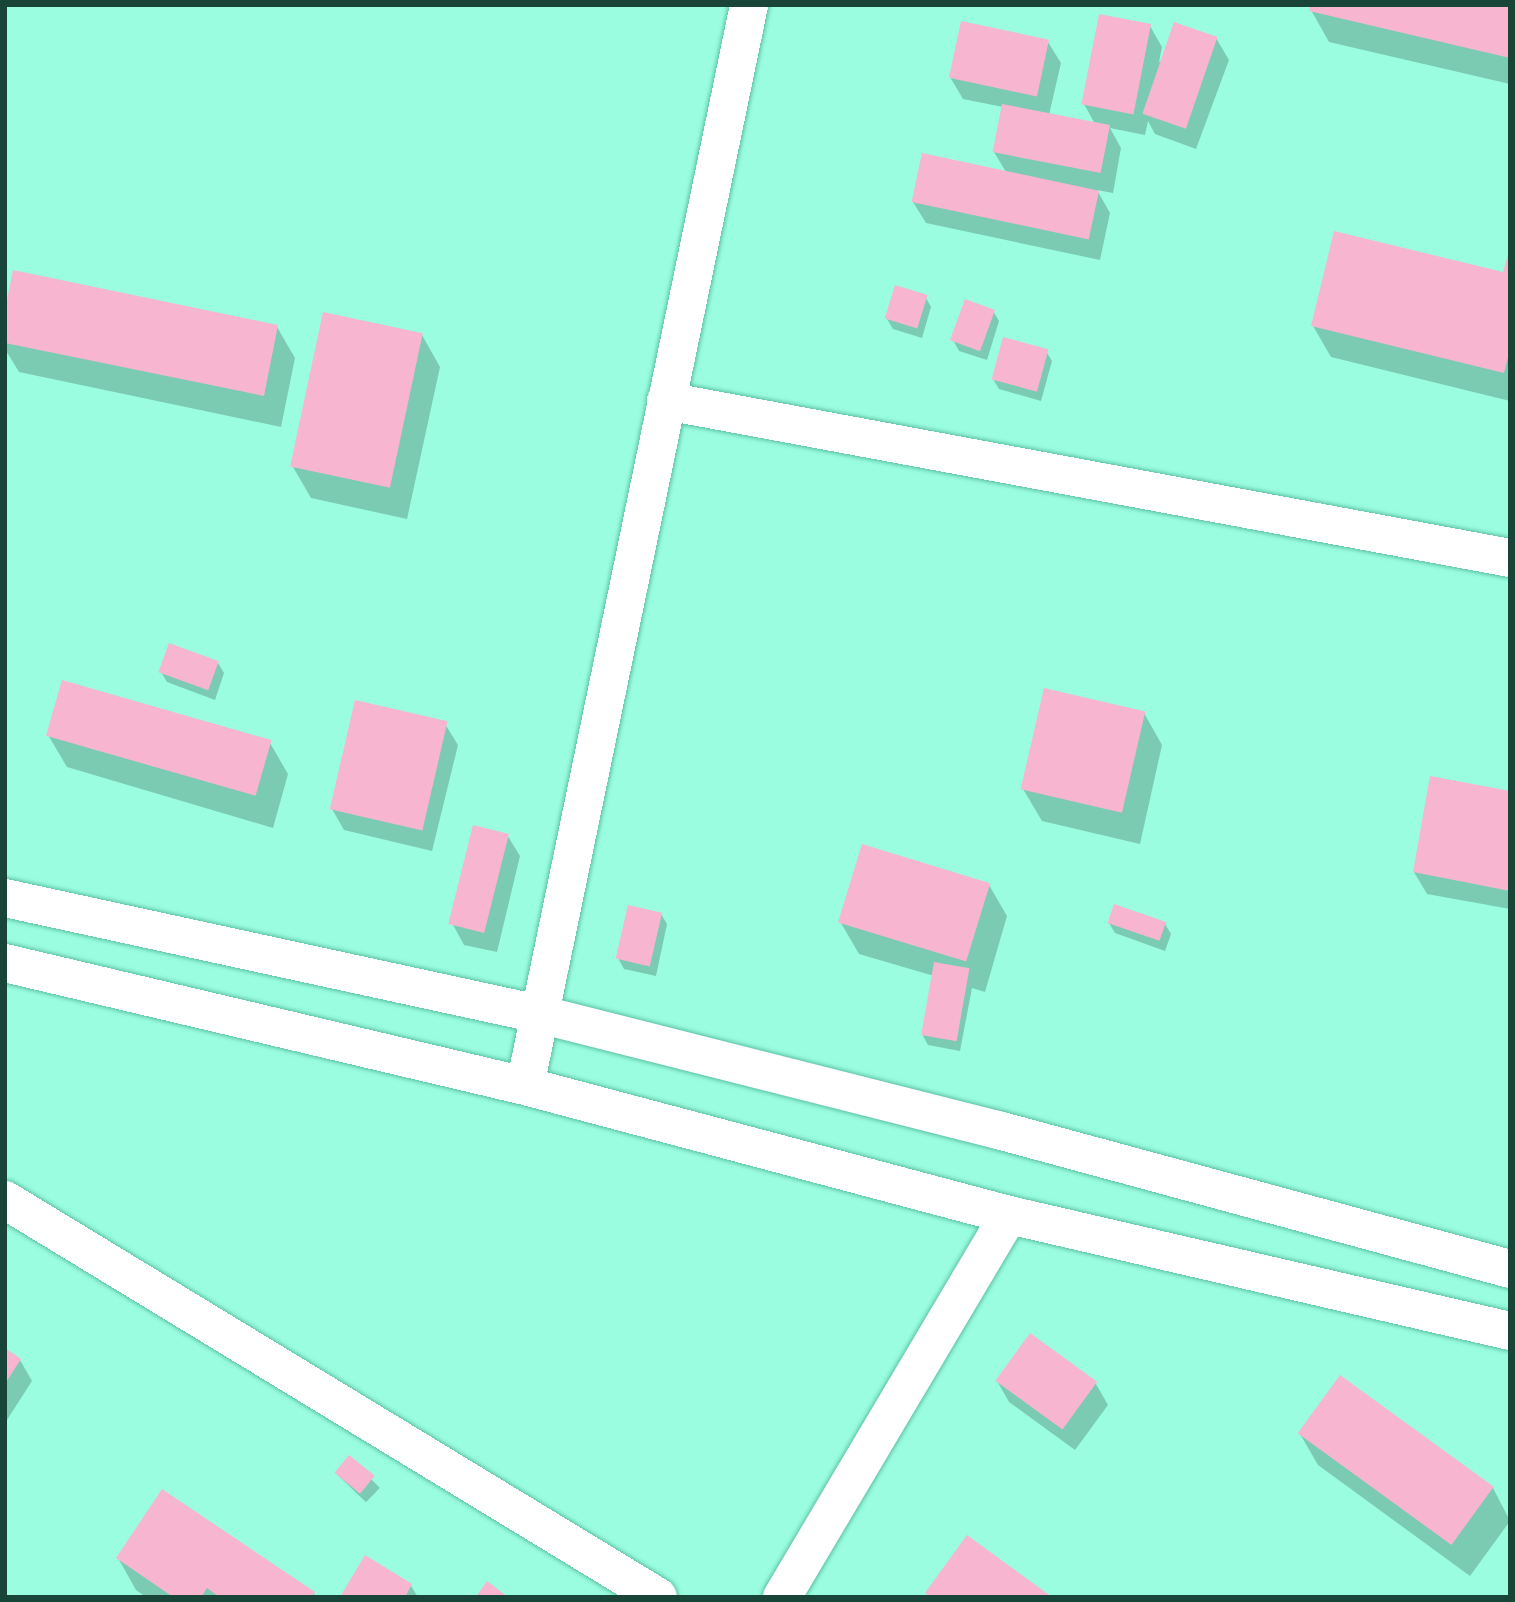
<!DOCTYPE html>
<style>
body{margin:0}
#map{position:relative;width:1515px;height:1602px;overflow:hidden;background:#9afddf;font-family:Lato,sans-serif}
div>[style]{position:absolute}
.shadow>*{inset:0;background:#0003;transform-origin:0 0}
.building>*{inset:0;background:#f7b5d0;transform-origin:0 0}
.roads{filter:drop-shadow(0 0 2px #5cc0a5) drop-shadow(0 0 2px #5cc0a5)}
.minor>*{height:38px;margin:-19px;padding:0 19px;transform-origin:19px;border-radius:19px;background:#fff}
.major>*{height:38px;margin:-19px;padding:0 19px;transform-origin:19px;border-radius:19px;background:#fff}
span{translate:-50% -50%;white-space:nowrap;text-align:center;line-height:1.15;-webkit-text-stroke:6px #d8fdf1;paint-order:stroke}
.frame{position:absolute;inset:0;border:7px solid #194438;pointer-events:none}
</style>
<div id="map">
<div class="shadow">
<div style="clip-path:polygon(1510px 5px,1510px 84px,1329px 42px,1311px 10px)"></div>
<div style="clip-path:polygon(1150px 26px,1162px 47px,1159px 62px,1216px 38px,1229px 60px,1196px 149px,1155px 134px,1148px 121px,1145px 135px,1110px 128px,1121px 148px,1113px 193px,1097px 190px,1110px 213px,1100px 260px,926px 223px,913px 202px,1006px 172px,994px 152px,1003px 107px,963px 99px,950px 77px,1048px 42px,1061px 63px,1049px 115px,1095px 124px,1084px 104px)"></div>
<div style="clip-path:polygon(1510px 249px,1510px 401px,1331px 357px,1313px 326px,1504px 274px)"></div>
<div style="clip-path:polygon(925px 296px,931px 307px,922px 338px,893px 329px,887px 319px)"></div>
<div style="clip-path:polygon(993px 311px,999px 321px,987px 360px,959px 351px,953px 340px)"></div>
<div style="clip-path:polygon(5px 319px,277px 327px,295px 358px,281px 427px,19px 372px,5px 349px)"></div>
<div style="clip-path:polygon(422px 335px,440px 367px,407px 519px,311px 498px,293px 467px)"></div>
<div style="clip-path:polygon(1046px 351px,1052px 361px,1041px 401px,999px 389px,993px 379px)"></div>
<div style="clip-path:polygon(218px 663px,224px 673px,215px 700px,167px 682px,161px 672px)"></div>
<div style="clip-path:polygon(1144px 713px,1162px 745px,1140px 844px,1042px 821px,1023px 789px)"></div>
<div style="clip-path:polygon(445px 724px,458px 745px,432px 851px,344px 830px,332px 809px)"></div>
<div style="clip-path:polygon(48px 735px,270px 743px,288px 774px,273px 828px,67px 767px)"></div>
<div style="clip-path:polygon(1510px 793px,1510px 909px,1427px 894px,1414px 872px)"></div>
<div style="clip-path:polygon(507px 835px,520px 856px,497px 952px,464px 945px,452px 923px)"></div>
<div style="clip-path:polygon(989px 885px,1007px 916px,985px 992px,972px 988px,960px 1051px,928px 1045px,922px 1034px,934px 976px,859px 954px,841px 923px)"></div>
<div style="clip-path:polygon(661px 914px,667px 924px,656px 976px,624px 969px,618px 958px)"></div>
<div style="clip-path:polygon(1109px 923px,1165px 924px,1171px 934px,1165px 951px,1115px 933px)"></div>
<div style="clip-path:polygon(5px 1350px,20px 1360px,32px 1381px,5px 1423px)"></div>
<div style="clip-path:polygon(997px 1381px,1096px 1384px,1108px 1405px,1075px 1450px,1009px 1402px)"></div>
<div style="clip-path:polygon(1300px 1434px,1493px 1488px,1510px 1521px,1470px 1576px,1318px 1465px)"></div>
<div style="left:349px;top:1458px;width:43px;height:20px;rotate:44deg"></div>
<div style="clip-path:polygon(118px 1558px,314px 1593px,315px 1597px,146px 1597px,136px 1590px)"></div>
<div style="clip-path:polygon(366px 1558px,411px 1586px,418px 1597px,342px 1597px)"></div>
</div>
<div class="building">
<div style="clip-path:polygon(1310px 5px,1510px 5px,1510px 58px,1309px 11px)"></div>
<div style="left:1099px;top:14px;width:53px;height:92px;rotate:11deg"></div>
<div style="left:961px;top:21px;width:90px;height:58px;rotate:12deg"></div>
<div style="left:1174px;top:22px;width:46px;height:97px;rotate:19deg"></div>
<div style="left:1002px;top:104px;width:110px;height:49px;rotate:11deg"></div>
<div style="left:922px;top:153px;width:181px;height:50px;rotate:12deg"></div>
<div style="clip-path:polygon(1334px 231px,1503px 272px,1510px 247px,1510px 349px,1504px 373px,1311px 326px)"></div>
<div style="clip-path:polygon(13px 270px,278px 325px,264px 396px,5px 343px,5px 310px)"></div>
<div style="left:895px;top:285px;width:34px;height:35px;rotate:17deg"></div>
<div style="left:965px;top:299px;width:32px;height:44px;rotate:20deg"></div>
<div style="left:323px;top:312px;width:102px;height:158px;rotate:12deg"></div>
<div style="left:1003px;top:337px;width:47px;height:44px;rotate:15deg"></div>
<div style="left:169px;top:643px;width:53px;height:31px;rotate:20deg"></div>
<div style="left:62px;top:680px;width:218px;height:58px;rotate:16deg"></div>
<div style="left:1044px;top:688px;width:104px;height:104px;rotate:13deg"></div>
<div style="left:355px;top:700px;width:95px;height:112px;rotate:13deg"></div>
<div style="clip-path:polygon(1430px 776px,1510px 791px,1510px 891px,1413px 872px)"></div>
<div style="left:473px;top:825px;width:37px;height:102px;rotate:14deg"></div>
<div style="left:862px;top:844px;width:134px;height:82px;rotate:17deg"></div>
<div style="left:1114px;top:904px;width:55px;height:20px;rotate:19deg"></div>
<div style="left:628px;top:905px;width:35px;height:55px;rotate:13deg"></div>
<div style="left:934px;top:962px;width:36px;height:74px;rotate:10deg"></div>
<div style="left:1030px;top:1333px;width:83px;height:59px;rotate:36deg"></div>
<div style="clip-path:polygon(5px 1348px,21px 1359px,5px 1384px)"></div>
<div style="left:1340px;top:1375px;width:190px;height:72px;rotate:36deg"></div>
<div style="left:349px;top:1455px;width:33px;height:23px;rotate:39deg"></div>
<div style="clip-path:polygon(162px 1489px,315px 1592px,312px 1597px,219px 1597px,207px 1588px,201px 1597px,173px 1597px,116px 1558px)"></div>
<div style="clip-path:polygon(967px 1535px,1052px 1597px,930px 1597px,925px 1593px)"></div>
<div style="clip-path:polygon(365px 1555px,412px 1584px,405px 1597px,340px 1597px)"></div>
<div style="clip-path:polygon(487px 1581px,508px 1597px,476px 1597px)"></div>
</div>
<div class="roads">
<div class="minor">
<div style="left:666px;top:401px;width:858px;rotate:10.54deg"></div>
<div style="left:525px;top:1086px;width:1104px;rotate:-78.29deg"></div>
<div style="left:5px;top:1200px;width:764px;rotate:31.3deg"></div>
<div style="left:782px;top:1597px;width:444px;rotate:-59.3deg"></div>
</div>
<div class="major">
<div style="left:5px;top:898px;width:546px;rotate:12.26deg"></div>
<div style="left:539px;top:1014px;width:473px;rotate:14.2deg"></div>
<div style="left:998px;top:1130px;width:531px;rotate:15.19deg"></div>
<div style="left:5px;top:963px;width:534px;rotate:13.31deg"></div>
<div style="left:525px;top:1086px;width:501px;rotate:14.92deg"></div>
<div style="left:1009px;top:1215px;width:514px;rotate:13.04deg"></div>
</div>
</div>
<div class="frame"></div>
</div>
